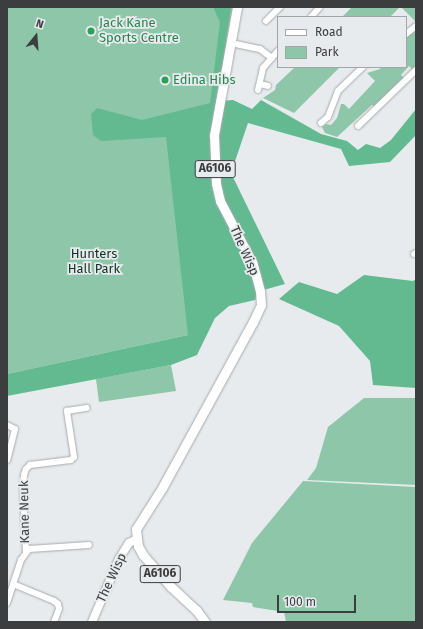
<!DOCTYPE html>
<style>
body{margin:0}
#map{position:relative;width:423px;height:629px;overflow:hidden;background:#e8ebee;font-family:"Fira Sans",sans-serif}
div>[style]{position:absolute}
.green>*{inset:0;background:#8ec6a9}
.forest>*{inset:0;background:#63ba90}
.roads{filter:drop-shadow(0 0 1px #a7aaad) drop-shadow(0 0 1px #a7aaad)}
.street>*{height:6px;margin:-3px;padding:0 3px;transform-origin:3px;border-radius:3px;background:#fff}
.secondary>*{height:8px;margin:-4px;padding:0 4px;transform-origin:4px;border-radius:4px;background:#fff}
.primary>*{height:9px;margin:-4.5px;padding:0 4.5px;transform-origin:4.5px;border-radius:4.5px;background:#fff}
.dots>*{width:11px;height:11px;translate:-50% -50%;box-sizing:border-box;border:2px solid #e8ebee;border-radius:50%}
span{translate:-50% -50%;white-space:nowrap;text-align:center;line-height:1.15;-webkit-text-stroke:3.5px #e8ebee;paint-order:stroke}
.shield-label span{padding:1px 3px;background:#e8ebee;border:1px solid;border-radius:3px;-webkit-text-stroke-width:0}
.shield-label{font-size:12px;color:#3c3d3e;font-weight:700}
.leisure-label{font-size:13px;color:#27864d}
.left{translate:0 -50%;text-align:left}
.street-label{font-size:13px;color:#3c3d3e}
.park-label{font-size:13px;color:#0d3423}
.frame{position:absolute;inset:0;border:8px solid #3c3d3e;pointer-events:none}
.legend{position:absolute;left:277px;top:16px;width:130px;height:52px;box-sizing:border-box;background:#e8ebee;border:1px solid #a3a5a8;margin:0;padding:5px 7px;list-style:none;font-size:12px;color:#3c3d3e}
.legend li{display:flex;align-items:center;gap:8px;height:20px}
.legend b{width:20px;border:1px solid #a3a5a8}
.north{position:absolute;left:16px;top:16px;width:40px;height:40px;-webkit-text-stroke:3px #e8ebee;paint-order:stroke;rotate:17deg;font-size:11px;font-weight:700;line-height:16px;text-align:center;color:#3c3d3e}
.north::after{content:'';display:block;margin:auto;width:14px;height:18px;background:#3c3d3e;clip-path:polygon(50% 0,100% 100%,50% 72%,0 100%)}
.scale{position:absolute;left:277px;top:595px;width:79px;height:18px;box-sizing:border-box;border:2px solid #3c3d3e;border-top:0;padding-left:5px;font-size:12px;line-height:14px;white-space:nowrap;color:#3c3d3e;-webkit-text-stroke:3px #e8ebee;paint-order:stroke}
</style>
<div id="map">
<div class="green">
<div style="clip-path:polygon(7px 7px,233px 7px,188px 335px,7px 374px)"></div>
<div style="clip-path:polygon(352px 7px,400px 7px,390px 17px,342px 17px)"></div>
<div style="clip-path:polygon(401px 7px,416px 7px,416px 22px)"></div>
<div style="clip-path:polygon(416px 29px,416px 68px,412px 69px,409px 66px,401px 75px,404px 78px,375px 107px,372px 105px,337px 137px,325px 133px,322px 127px,326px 124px,331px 125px,337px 118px,341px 104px,344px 104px,349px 109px,375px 81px,367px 73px,380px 69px,380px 67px,406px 67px,406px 38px)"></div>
<div style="clip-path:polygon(295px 67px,340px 67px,294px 113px,263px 98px,275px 90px,276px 85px)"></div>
<div style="clip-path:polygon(171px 365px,176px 391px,99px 402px,96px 379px)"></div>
<div style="clip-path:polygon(364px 398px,416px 398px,416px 485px,307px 480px,316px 468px,328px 427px)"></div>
<div style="clip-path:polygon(303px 481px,416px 487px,416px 622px,286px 622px,284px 612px,253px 607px,252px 603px,223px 600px,252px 543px)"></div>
</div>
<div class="forest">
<div style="clip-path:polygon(213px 7px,231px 7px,217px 101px,233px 100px,252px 109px,261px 100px,321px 134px,347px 141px,358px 150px,366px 144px,380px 148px,391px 140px,416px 109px,416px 135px,390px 162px,349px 166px,341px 149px,248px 123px,231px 173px,285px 284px,260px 291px,255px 300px,229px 306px,215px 318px,197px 355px,171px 365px,7px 396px,7px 374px,188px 335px,166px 137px,101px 141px,93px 135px,91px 114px,97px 108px,142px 120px,210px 103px,220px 22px)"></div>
<div style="clip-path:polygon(364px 275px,413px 281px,416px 279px,416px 388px,373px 385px,370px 361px,339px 326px,279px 299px,299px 282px,337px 294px)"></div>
</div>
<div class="roads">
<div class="street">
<div style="left:311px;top:17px;width:13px;rotate:-48deg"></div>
<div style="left:266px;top:21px;width:20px;rotate:-45deg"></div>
<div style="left:406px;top:34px;width:13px;rotate:-39deg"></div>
<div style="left:231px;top:43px;width:30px;rotate:12deg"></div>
<div style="left:260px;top:49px;width:15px;rotate:37deg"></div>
<div style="left:260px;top:84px;width:8px;rotate:14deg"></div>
<div style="left:258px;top:90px;width:23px;rotate:-77deg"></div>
<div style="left:263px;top:68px;width:23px;rotate:-49deg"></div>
<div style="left:321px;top:123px;width:9px;rotate:-41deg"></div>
<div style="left:328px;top:117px;width:28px;rotate:-69deg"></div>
<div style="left:338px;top:91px;width:35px;rotate:-44deg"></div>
<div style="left:358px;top:126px;width:81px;rotate:-44deg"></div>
<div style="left:414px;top:254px;width:2px;rotate:-27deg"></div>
<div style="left:7px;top:425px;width:9px;rotate:27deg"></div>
<div style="left:15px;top:429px;width:32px;rotate:104deg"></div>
<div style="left:26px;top:552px;width:63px;rotate:-92.7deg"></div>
<div style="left:23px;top:489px;width:14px;rotate:-86deg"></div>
<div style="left:24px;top:475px;width:6px;rotate:-72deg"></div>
<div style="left:26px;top:469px;width:6px;rotate:-45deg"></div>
<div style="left:30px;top:465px;width:41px;rotate:-7deg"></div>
<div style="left:71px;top:460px;width:4px;rotate:-45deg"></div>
<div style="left:74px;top:457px;width:47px;rotate:-98.7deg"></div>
<div style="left:67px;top:411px;width:20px;rotate:-9deg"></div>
<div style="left:13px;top:584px;width:44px;rotate:22.5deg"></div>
<div style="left:54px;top:601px;width:5px;rotate:37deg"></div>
<div style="left:58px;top:604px;width:5px;rotate:79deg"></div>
<div style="left:59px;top:609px;width:14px;rotate:111deg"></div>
<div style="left:7px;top:603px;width:45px;rotate:-72deg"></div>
<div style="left:21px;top:560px;width:14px;rotate:-54deg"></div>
<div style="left:29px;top:549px;width:60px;rotate:-3.8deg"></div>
</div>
<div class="secondary">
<div style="left:92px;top:622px;width:69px;rotate:-66.8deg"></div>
<div style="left:119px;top:559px;width:19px;rotate:-58deg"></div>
<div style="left:129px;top:543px;width:9px;rotate:-27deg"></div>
</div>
<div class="primary">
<div style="left:205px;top:622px;width:14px;rotate:-126deg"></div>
<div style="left:197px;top:611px;width:35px;rotate:-137deg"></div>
<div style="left:171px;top:587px;width:43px;rotate:-131.2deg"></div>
<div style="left:143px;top:555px;width:10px;rotate:-119deg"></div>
<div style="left:138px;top:546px;width:17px;rotate:-97deg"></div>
<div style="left:136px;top:529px;width:49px;rotate:-57.6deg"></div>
<div style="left:162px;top:488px;width:189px;rotate:-61.3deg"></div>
<div style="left:253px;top:322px;width:19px;rotate:-65deg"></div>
<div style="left:261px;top:305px;width:14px;rotate:-94deg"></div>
<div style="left:260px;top:291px;width:30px;rotate:-105deg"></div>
<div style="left:252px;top:262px;width:69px;rotate:-117.7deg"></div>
<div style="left:220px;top:201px;width:17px;rotate:-103deg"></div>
<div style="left:216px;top:184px;width:49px;rotate:-92.3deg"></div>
<div style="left:214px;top:135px;width:130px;rotate:-79.8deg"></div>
</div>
</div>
<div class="dots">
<div style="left:91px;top:31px;background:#2e9e5b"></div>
<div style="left:165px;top:80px;background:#2e9e5b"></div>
</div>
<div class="shield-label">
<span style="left:215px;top:169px">A6106</span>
<span style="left:160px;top:574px">A6106</span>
</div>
<div class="leisure-label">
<span class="left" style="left:99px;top:31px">Jack Kane<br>Sports Centre</span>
<span class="left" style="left:173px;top:80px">Edina Hibs</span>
</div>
<div class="street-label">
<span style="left:244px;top:251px;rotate:66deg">The Wisp</span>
<span style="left:25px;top:512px;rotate:-91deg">Kane Neuk</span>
<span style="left:112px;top:578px;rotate:-65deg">The Wisp</span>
</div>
<div class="park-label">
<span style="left:94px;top:262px">Hunters<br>Hall Park</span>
</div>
<div class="frame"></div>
<ul class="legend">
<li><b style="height:5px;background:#fff"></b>Road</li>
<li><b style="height:11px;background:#8ec6a9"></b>Park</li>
</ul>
<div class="north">N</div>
<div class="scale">100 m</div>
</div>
